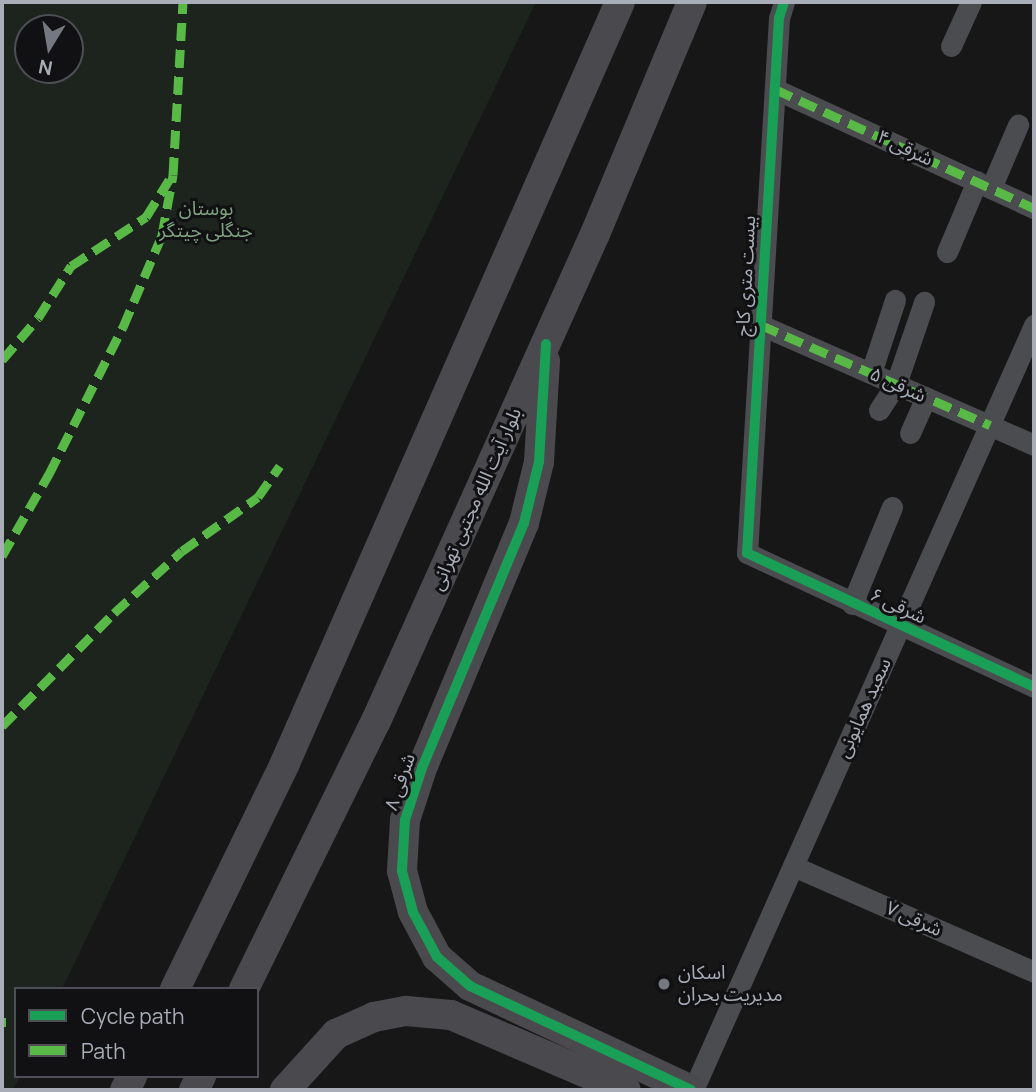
<!DOCTYPE html>
<meta charset="utf-8">
<style>
body{margin:0}
#map{position:relative;width:1036px;height:1092px;overflow:hidden;background:#171717;font-family:Manrope,"Noto Sans Arabic",sans-serif}
div>[style]{position:absolute}
.green>*{inset:0;background:#1d241e}
.street>*{height:21px;margin:-10.5px;padding:0 10.5px;transform-origin:10.5px;border-radius:10.5px;background:#4b4c50}
.secondary>*{height:30px;margin:-15px;padding:0 15px;transform-origin:15px;border-radius:15px;background:#4a4a4e}
.quiet>*{height:9px;margin-top:-4.5px;transform-origin:0;background:repeating-linear-gradient(90deg,#58b947 0 18px,transparent 0 27px)}
.cycleway>*{height:10px;margin:-5px;padding:0 5px;transform-origin:5px;border-radius:5px;background:#1a9f57}
.dots>*{width:19px;height:19px;translate:-50% -50%;box-sizing:border-box;border:4px solid #111113;border-radius:50%}
span{translate:-50% -50%;white-space:nowrap;text-align:center;line-height:1.15;-webkit-text-stroke:6px #111113;paint-order:stroke}
.street-label{font-size:19px;color:#a8adb8}
.park-label{font-size:19px;color:#7fa381}
.poi-label{font-size:19px;color:#a8adb8}
.left{translate:0 -50%;text-align:left}
.frame{position:absolute;inset:0;border:4px solid #a8adb8;pointer-events:none}
.legend{position:absolute;left:14px;top:987px;width:245px;height:91px;box-sizing:border-box;background:#111113;border:2px solid #4d4f55;margin:0;padding:9px 12px;list-style:none;font-size:21px;color:#a8adb8}
.legend li{display:flex;align-items:center;gap:14px;height:35px}
.legend b{width:35px;border:2px solid #4d4f55}
.north{position:absolute;left:14px;top:14px;width:70px;height:70px;box-sizing:border-box;background:#111113;border:2px solid #4d4f55;border-radius:50%;rotate:191deg;font-size:19px;font-weight:700;line-height:28px;text-align:center;color:#a8adb8}
.north::after{content:'';display:block;margin:auto;width:24px;height:32px;background:#757880;clip-path:polygon(50% 0,100% 100%,50% 72%,0 100%)}
</style>
<div id="map">
<div class="green">
<div style="clip-path:polygon(evenodd,2px 2px,536px 2px,62px 989px,16px 989px,16px 1076px,20px 1076px,13px 1090px,2px 1090px,2px 2px,28px 28px,70px 28px,70px 70px,28px 70px,28px 28px)"></div>
</div>
<div class="street">
<div style="left:784px;top:2px;width:17px;rotate:107deg"></div>
<div style="left:779px;top:18px;width:536px;rotate:93.42deg"></div>
<div style="left:747px;top:553px;width:317px;rotate:25deg"></div>
<div style="left:951px;top:46px;width:48px;rotate:-65.6deg"></div>
<div style="left:775px;top:89px;width:285px;rotate:24.7deg"></div>
<div style="left:991px;top:188px;width:69px;rotate:-66.8deg"></div>
<div style="left:947px;top:252px;width:77px;rotate:-67.1deg"></div>
<div style="left:761px;top:325px;width:298px;rotate:23.7deg"></div>
<div style="left:871px;top:373px;width:77px;rotate:-71.8deg"></div>
<div style="left:879px;top:410px;width:31px;rotate:-57deg"></div>
<div style="left:896px;top:384px;width:87px;rotate:-71.1deg"></div>
<div style="left:910px;top:433px;width:39px;rotate:-66deg"></div>
<div style="left:852px;top:604px;width:105px;rotate:-67.6deg"></div>
<div style="left:793px;top:866px;width:263px;rotate:23.7deg"></div>
<div style="left:693px;top:1090px;width:838px;rotate:-65.97deg"></div>
</div>
<div class="secondary">
<div style="left:545px;top:361px;width:101px;rotate:93.4deg"></div>
<div style="left:539px;top:462px;width:63px;rotate:103.8deg"></div>
<div style="left:524px;top:523px;width:265px;rotate:112.6deg"></div>
<div style="left:422px;top:768px;width:55px;rotate:108.1deg"></div>
<div style="left:405px;top:820px;width:51px;rotate:93.4deg"></div>
<div style="left:402px;top:871px;width:42px;rotate:75deg"></div>
<div style="left:413px;top:912px;width:51px;rotate:61.9deg"></div>
<div style="left:437px;top:957px;width:44px;rotate:41.3deg"></div>
<div style="left:470px;top:986px;width:244px;rotate:25.2deg"></div>
<div style="left:175px;top:989px;width:251px;rotate:-64deg"></div>
<div style="left:285px;top:763px;width:831px;rotate:-66.24deg"></div>
<div style="left:244px;top:989px;width:299px;rotate:-63.8deg"></div>
<div style="left:376px;top:721px;width:534px;rotate:-65.79deg"></div>
<div style="left:595px;top:234px;width:251px;rotate:-67.3deg"></div>
<div style="left:125px;top:1090px;width:16px;rotate:-63deg"></div>
<div style="left:194px;top:1090px;width:16px;rotate:-63deg"></div>
<div style="left:285px;top:1090px;width:76px;rotate:-47.7deg"></div>
<div style="left:336px;top:1034px;width:42px;rotate:-24.1deg"></div>
<div style="left:374px;top:1017px;width:33px;rotate:-11deg"></div>
<div style="left:406px;top:1011px;width:45px;rotate:5.1deg"></div>
<div style="left:451px;top:1015px;width:190px;rotate:23.2deg"></div>
</div>
<div class="quiet">
<div style="left:775px;top:89px;width:285px;rotate:24.7deg"></div>
<div style="left:761px;top:325px;width:250px;rotate:23.6deg"></div>
<div style="left:2px;top:360px;width:55px;rotate:-49.4deg"></div>
<div style="left:38px;top:318px;width:62px;rotate:-57.6deg"></div>
<div style="left:71px;top:266px;width:90px;rotate:-33.2deg"></div>
<div style="left:146px;top:217px;width:44px;rotate:-58.1deg"></div>
<div style="left:2px;top:556px;width:95px;rotate:-60.2deg"></div>
<div style="left:49px;top:474px;width:165px;rotate:-63.3deg"></div>
<div style="left:123px;top:327px;width:100px;rotate:-67deg"></div>
<div style="left:162px;top:235px;width:61px;rotate:-79.6deg"></div>
<div style="left:173px;top:175px;width:173px;rotate:-86.7deg"></div>
<div style="left:2px;top:726px;width:159px;rotate:-45.3deg"></div>
<div style="left:114px;top:613px;width:92px;rotate:-42.4deg"></div>
<div style="left:182px;top:551px;width:93px;rotate:-35.4deg"></div>
<div style="left:258px;top:497px;width:38px;rotate:-55deg"></div>
<div style="left:2px;top:1022px;width:4px"></div>
</div>
<div class="cycleway">
<div style="left:784px;top:2px;width:17px;rotate:107deg"></div>
<div style="left:779px;top:18px;width:536px;rotate:93.42deg"></div>
<div style="left:747px;top:553px;width:317px;rotate:25deg"></div>
<div style="left:546px;top:344px;width:118px;rotate:93.4deg"></div>
<div style="left:539px;top:462px;width:63px;rotate:103.8deg"></div>
<div style="left:524px;top:523px;width:265px;rotate:112.6deg"></div>
<div style="left:422px;top:768px;width:55px;rotate:108.1deg"></div>
<div style="left:405px;top:820px;width:51px;rotate:93.4deg"></div>
<div style="left:402px;top:871px;width:42px;rotate:75deg"></div>
<div style="left:413px;top:912px;width:51px;rotate:61.9deg"></div>
<div style="left:437px;top:957px;width:44px;rotate:41.3deg"></div>
<div style="left:470px;top:986px;width:244px;rotate:25.2deg"></div>
</div>
<div class="dots">
<div style="left:664px;top:984px;background:#757880"></div>
</div>
<div class="street-label">
<span style="left:905px;top:148px;rotate:25deg">۴ شرقی</span>
<span style="left:746px;top:276px;rotate:-87deg">بیست متری کاج</span>
<span style="left:898px;top:385px;rotate:24deg">۵ شرقی</span>
<span style="left:476px;top:499px;rotate:-66deg">بلوار آیت الله مجتبی تهرانی</span>
<span style="left:898px;top:606px;rotate:25deg">۶ شرقی</span>
<span style="left:864px;top:708px;rotate:-66deg">سعید همایونی</span>
<span style="left:400px;top:782px;rotate:-71deg">۸ شرقی</span>
<span style="left:914px;top:919px;rotate:24deg">۷ شرقی</span>
</div>
<div class="park-label">
<span style="left:206px;top:220px">بوستان<br>جنگلی چیتگر</span>
</div>
<div class="poi-label">
<span class="left" style="left:678px;top:984px">اسکان<br>مدیریت بحران</span>
</div>
<div class="frame"></div>
<ul class="legend">
<li><b style="height:9px;background:#1a9f57"></b>Cycle path</li>
<li><b style="height:9px;background:#58b947"></b>Path</li>
</ul>
<div class="north">N</div>
</div>
